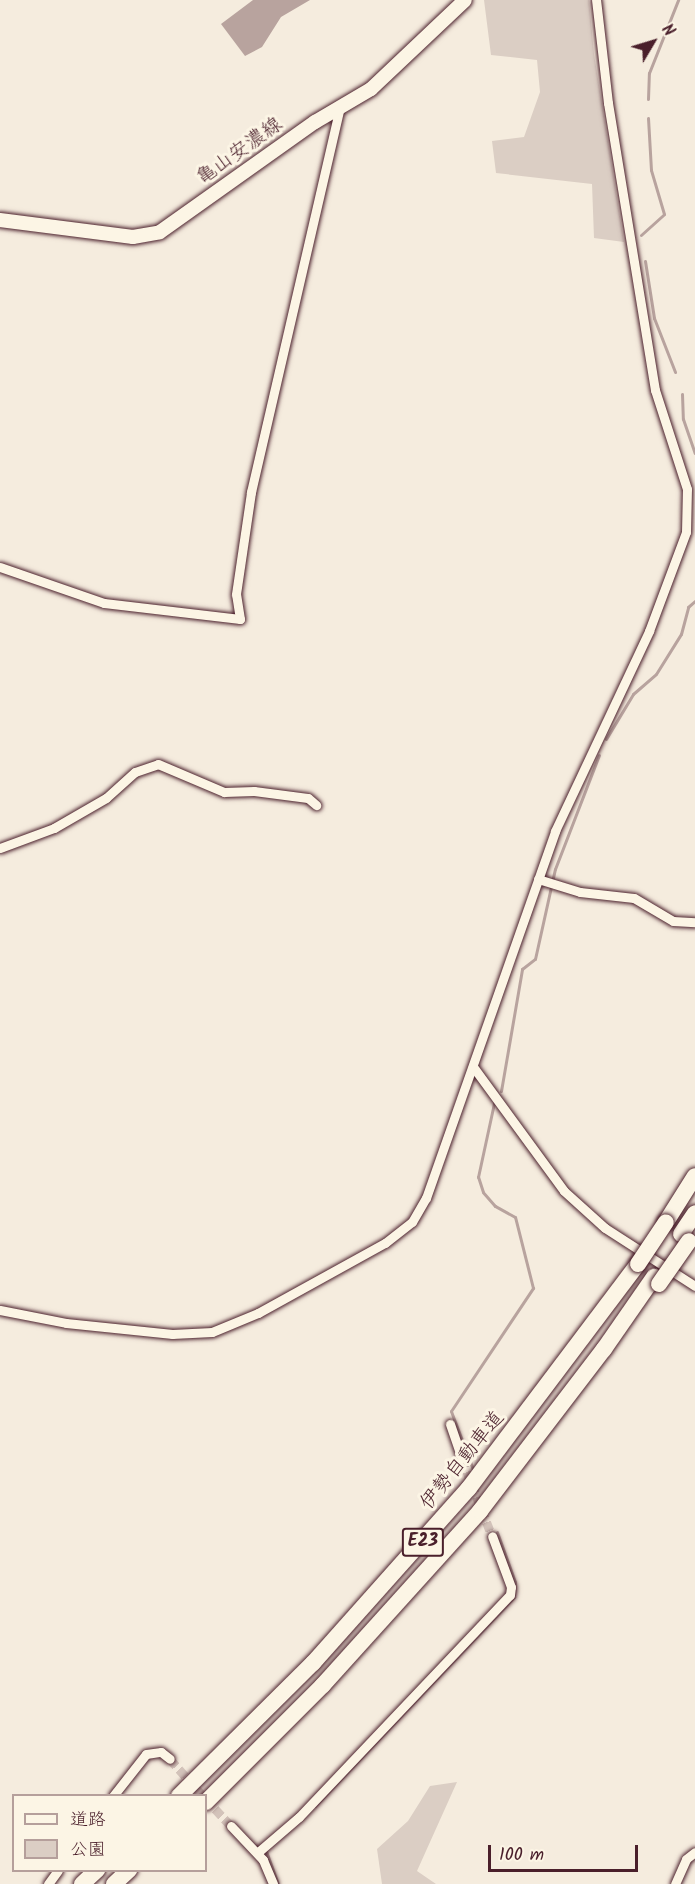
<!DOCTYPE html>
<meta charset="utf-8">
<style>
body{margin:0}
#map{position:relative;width:695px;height:1884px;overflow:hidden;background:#f5ecde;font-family:Kalam,"Klee One",sans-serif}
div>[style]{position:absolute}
.green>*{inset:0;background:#dbcec4}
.water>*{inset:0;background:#b8a39e}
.stream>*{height:3px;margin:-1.5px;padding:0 1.5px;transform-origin:1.5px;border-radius:1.5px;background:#b8a39e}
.street-tunnel>*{height:9px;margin-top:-4.5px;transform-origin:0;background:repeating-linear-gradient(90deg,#d3c3ba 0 9px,transparent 0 13.5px)}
.roads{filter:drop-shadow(0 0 2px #4a1f2b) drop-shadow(0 0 2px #4a1f2b)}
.street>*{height:9px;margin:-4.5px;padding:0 4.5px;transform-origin:4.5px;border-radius:4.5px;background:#fcf5e5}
.secondary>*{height:14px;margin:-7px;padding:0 7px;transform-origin:7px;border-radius:7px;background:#fcf5e5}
.highway>*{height:16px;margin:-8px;padding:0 8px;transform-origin:8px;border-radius:8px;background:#fcf5e5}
.bridges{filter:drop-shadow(0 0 2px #4a1f2b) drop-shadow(0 0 2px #4a1f2b)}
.highway-bridge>*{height:16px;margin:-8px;padding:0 8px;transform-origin:8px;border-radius:8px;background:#fcf5e5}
span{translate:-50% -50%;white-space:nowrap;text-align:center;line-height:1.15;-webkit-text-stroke:6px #fcf5e5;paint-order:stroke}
.shield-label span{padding:2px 4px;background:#fcf5e5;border:2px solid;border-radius:4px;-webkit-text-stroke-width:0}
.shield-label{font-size:18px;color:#4a1f2b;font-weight:700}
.street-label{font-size:20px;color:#4a1f2b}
.legend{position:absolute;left:12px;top:1794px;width:195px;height:78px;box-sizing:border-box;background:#fcf5e5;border:2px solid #b59f9b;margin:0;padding:8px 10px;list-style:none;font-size:18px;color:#4a1f2b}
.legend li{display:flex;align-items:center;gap:12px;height:30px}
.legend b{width:30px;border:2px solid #b59f9b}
.north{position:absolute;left:623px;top:12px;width:60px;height:60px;-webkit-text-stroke:4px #fcf5e5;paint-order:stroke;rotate:52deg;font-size:16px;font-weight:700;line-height:24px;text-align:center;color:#4a1f2b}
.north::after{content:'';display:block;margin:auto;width:21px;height:27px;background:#4a1f2b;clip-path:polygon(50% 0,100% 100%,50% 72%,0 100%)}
.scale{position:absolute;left:488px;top:1845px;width:150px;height:27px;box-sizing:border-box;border:3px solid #4a1f2b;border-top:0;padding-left:8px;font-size:18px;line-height:21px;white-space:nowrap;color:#4a1f2b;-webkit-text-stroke:4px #fcf5e5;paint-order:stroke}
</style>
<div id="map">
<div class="green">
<div style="clip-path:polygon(484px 0,589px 0,594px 54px,624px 242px,594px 238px,592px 184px,496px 173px,492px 141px,524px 137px,540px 92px,537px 60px,491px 55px)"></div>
<div style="clip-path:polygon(457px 1782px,417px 1871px,436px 1884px,382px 1884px,377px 1849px,408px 1821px,430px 1786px)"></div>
</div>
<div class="water">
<div style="clip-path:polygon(253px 0,310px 0,281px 17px,262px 47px,245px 56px,221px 24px)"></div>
</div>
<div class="stream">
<div style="left:648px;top:99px;width:26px;rotate:-88deg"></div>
<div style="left:649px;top:73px;width:79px;rotate:-68.3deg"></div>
<div style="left:641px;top:235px;width:31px;rotate:-42deg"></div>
<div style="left:664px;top:214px;width:46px;rotate:-106.5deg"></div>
<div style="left:651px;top:170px;width:52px;rotate:-93.3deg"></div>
<div style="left:645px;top:261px;width:58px;rotate:81deg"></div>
<div style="left:654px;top:318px;width:58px;rotate:68.7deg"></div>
<div style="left:682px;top:394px;width:25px;rotate:88deg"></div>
<div style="left:683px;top:419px;width:36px;rotate:71deg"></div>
<div style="left:606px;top:739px;width:52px;rotate:-59deg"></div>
<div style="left:633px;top:694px;width:30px;rotate:-41deg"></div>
<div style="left:656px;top:674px;width:47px;rotate:-58deg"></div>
<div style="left:681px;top:634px;width:28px;rotate:-75deg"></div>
<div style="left:688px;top:607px;width:9px;rotate:-41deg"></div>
<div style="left:501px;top:1091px;width:124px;rotate:-80.2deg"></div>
<div style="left:522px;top:969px;width:16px;rotate:-38deg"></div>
<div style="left:535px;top:959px;width:92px;rotate:-77.5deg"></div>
<div style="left:555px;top:869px;width:122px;rotate:-68.9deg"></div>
<div style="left:474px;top:1472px;width:65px;rotate:-110.7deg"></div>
<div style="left:451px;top:1411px;width:148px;rotate:-56.3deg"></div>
<div style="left:533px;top:1288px;width:73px;rotate:-104.2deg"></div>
<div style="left:515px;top:1217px;width:23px;rotate:-151deg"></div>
<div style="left:495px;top:1206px;width:18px;rotate:-131deg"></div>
<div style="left:483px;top:1192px;width:16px;rotate:-108deg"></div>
<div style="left:478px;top:1177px;width:76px;rotate:-77.8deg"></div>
<div style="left:315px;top:1806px;width:289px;rotate:-46.4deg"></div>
<div style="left:514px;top:1597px;width:15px;rotate:-86deg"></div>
<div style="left:515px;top:1582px;width:53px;rotate:-109.8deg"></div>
<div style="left:266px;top:1851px;width:35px;rotate:70deg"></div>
</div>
<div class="street-tunnel">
<div style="left:462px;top:1459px;width:83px;rotate:68.7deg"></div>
<div style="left:170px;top:1759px;width:50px;rotate:48.3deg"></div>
<div style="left:206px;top:1799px;width:37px;rotate:47deg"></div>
</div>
<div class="roads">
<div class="street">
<div style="left:0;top:567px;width:110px;rotate:19.1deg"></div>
<div style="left:104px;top:603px;width:137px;rotate:6.7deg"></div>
<div style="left:240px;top:619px;width:25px;rotate:-99deg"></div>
<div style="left:236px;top:594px;width:103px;rotate:-81.6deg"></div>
<div style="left:251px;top:492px;width:394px;rotate:-77deg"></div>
<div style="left:0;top:848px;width:58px;rotate:-20.3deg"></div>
<div style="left:54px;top:828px;width:60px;rotate:-30deg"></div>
<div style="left:106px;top:798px;width:39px;rotate:-42deg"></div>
<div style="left:135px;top:772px;width:24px;rotate:-19deg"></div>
<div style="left:158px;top:764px;width:72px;rotate:23deg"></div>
<div style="left:224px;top:792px;width:30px;rotate:-2deg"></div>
<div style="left:254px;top:791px;width:54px;rotate:7.4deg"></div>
<div style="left:308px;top:798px;width:11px;rotate:41deg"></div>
<div style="left:538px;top:879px;width:44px;rotate:17.2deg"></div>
<div style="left:580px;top:892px;width:54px;rotate:6.3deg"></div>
<div style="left:634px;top:898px;width:45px;rotate:30.5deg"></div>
<div style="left:673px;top:921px;width:22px;rotate:3deg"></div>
<div style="left:474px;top:1068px;width:152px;rotate:53.8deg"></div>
<div style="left:564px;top:1191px;width:55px;rotate:42.1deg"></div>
<div style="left:605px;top:1228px;width:107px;rotate:32.8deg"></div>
<div style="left:0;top:1310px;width:67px;rotate:11.1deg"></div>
<div style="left:66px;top:1323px;width:107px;rotate:5.9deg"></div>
<div style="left:172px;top:1334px;width:40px;rotate:-2.9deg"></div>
<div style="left:212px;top:1332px;width:50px;rotate:-22.4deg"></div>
<div style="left:258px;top:1313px;width:145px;rotate:-28.9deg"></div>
<div style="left:385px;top:1243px;width:34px;rotate:-38deg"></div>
<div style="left:412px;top:1222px;width:28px;rotate:-60deg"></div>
<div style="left:426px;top:1198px;width:389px;rotate:-70.6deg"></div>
<div style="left:555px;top:831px;width:221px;rotate:-64.8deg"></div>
<div style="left:649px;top:631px;width:106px;rotate:-69.5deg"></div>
<div style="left:686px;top:532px;width:43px;rotate:-88.7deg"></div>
<div style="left:687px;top:489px;width:104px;rotate:-107.9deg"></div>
<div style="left:655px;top:390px;width:291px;rotate:-99.3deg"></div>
<div style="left:608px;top:103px;width:104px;rotate:-96.6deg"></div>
<div style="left:450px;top:1424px;width:37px;rotate:71deg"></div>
<div style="left:113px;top:1796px;width:53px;rotate:-51.8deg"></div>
<div style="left:146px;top:1754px;width:15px;rotate:-8deg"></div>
<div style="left:161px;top:1752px;width:11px;rotate:38deg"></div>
<div style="left:231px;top:1826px;width:47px;rotate:46.7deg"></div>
<div style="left:263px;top:1860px;width:26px;rotate:67deg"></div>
<div style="left:257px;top:1853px;width:55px;rotate:-40.6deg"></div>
<div style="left:299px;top:1817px;width:306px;rotate:-46.5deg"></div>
<div style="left:510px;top:1595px;width:8px;rotate:-83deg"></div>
<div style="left:511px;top:1587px;width:54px;rotate:-110.4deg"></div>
<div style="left:48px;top:1884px;width:17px;rotate:-54deg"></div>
<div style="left:675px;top:1884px;width:27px;rotate:-66deg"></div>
<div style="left:686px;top:1859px;width:11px;rotate:-38deg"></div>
</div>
<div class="secondary">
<div style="left:0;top:220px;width:134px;rotate:7.3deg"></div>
<div style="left:133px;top:237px;width:27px;rotate:-10deg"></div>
<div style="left:160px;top:232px;width:190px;rotate:-35.4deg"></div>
<div style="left:315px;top:122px;width:65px;rotate:-30.5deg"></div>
<div style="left:371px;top:89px;width:129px;rotate:-43.4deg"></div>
</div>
<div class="highway">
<div style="left:666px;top:1222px;width:54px;rotate:-57.8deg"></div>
<div style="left:681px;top:1234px;width:25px;rotate:-56deg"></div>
<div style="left:179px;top:1796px;width:189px;rotate:-44.8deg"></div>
<div style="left:313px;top:1663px;width:234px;rotate:-48.3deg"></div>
<div style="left:469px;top:1488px;width:281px;rotate:-53deg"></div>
<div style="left:206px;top:1802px;width:165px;rotate:-45deg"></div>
<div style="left:323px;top:1685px;width:234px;rotate:-47.9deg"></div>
<div style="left:480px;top:1511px;width:204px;rotate:-52.6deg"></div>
<div style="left:604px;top:1349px;width:88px;rotate:-55.2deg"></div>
<div style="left:82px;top:1884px;width:21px;rotate:-43deg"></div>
<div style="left:114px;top:1884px;width:21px;rotate:-43deg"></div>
</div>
</div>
<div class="bridges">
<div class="highway-bridge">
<div style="left:638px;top:1264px;width:50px;rotate:-56.3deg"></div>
<div style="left:659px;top:1284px;width:52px;rotate:-55.1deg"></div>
</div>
</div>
<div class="shield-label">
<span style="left:423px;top:1542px">E23</span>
</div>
<div class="street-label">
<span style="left:240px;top:152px;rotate:-36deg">亀山安濃線</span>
<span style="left:463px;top:1461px;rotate:-51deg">伊勢自動車道</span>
</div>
<ul class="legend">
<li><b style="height:8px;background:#fcf5e5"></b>道路</li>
<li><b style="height:16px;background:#dbcec4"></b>公園</li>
</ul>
<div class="north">N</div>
<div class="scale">100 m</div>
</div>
